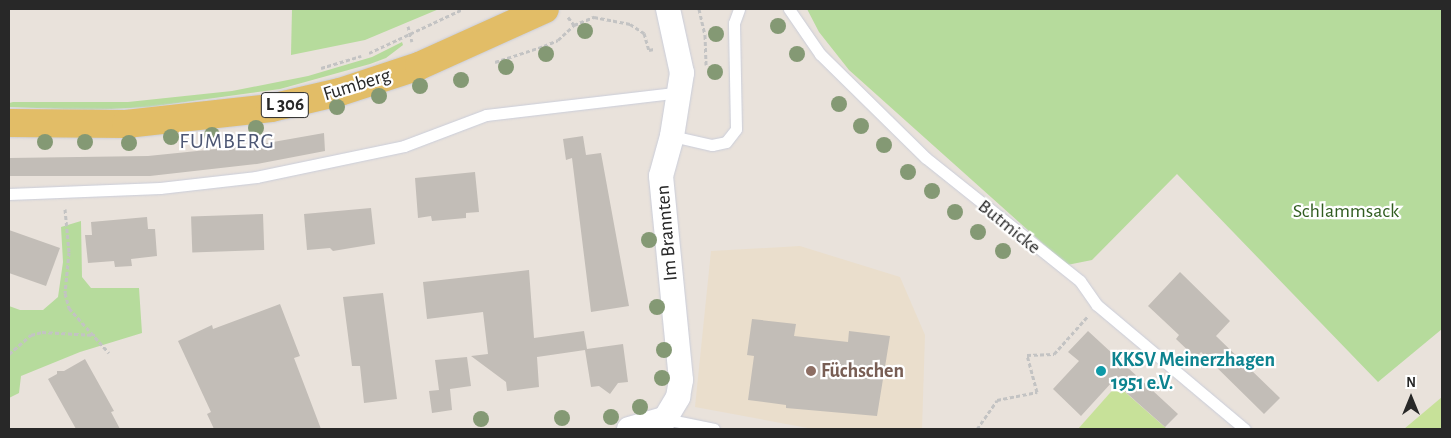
<!DOCTYPE html>
<meta charset="utf-8">
<style>
body{margin:0}
#map{position:relative;width:1451px;height:438px;overflow:hidden;background:#e9e2db;font-family:"Alegreya Sans",sans-serif}
div>[style]{position:absolute}
.education>*{inset:0;background:#eadecc}
.green>*{inset:0;background:#b6db9c}
.pitch>*{inset:0;background:#c7e199}
.building>*{inset:0;background:#c2bdb7;transform-origin:0 0}
.path>*{height:3px;margin-top:-1.5px;transform-origin:0;background:repeating-linear-gradient(90deg,#c3c3c3 0 4px,transparent 0 6.5px)}
.roads{filter:drop-shadow(0 0 1px #cacdd9) drop-shadow(0 0 1px #cacdd9)}
.service>*{height:11px;margin:-5.5px;padding:0 5.5px;transform-origin:5.5px;border-radius:5.5px;background:#fff}
.minor>*{height:24px;margin:-12px;padding:0 12px;transform-origin:12px;border-radius:12px;background:#fff}
.primary>*{height:28px;margin:-14px;padding:0 14px;transform-origin:14px;border-radius:14px;background:#e2bd67}
.trees>*{width:16px;height:16px;margin:-8px;border-radius:50%;background:#849974}
.dots>*{width:14px;height:14px;translate:-50% -50%;box-sizing:border-box;border:2px solid #fff;border-radius:50%}
span{translate:-50% -50%;white-space:nowrap;text-align:center;line-height:1.15;-webkit-text-stroke:4.5px #fff;paint-order:stroke}
.shield-label span{padding:1px 4px;background:#fff;border:1px solid;border-radius:4px;-webkit-text-stroke-width:0}
.shield-label{font-size:19px;color:#282828;font-weight:700}
.street-label{font-size:20px;color:#282828}
.park-label{font-size:20px;color:#315d20}
.culture-label{font-size:20px;color:#0d838f;font-weight:700}
.left{translate:0 -50%;text-align:left}
.education-label{font-size:20px;color:#785e54;font-weight:700}
.quarter-label{font-size:22px;color:#4d5774;letter-spacing:1px}
.frame{position:absolute;inset:0;border:10px solid #282828;pointer-events:none}
.north{position:absolute;left:1386px;top:373px;width:50px;height:50px;-webkit-text-stroke:4px #fff;paint-order:stroke;rotate:0deg;font-size:14px;font-weight:700;line-height:20px;text-align:center;color:#282828}
.north::after{content:'';display:block;margin:auto;width:18px;height:22px;background:#282828;clip-path:polygon(50% 0,100% 100%,50% 72%,0 100%)}
</style>
<div id="map">
<div class="education">
<div style="clip-path:polygon(800px 246px,900px 277px,925px 335px,922px 429px,813px 429px,695px 407px,711px 251px)"></div>
</div>
<div class="green">
<div style="clip-path:polygon(292px 9px,439px 9px,365px 40px,291px 55px)"></div>
<div style="clip-path:polygon(807px 9px,1442px 9px,1442px 329px,1378px 382px,1177px 174px,1092px 260px,1067px 265px,849px 70px,819px 32px)"></div>
<div style="clip-path:polygon(402px 42px,403px 45px,386px 58px,370px 64px,280px 89px,149px 107px,92px 110px,9px 107px,9px 103px,13px 102px,128px 102px,232px 91px,308px 76px,372px 57px)"></div>
<div style="clip-path:polygon(81px 221px,82px 277px,91px 288px,139px 288px,142px 333px,80px 352px,21px 376px,19px 393px,9px 398px,9px 306px,20px 310px,43px 310px,58px 297px,63px 262px,61px 227px)"></div>
</div>
<div class="pitch">
<div style="clip-path:polygon(1117px 385px,1167px 429px,1078px 429px)"></div>
<div style="clip-path:polygon(1442px 397px,1442px 429px,1404px 429px)"></div>
</div>
<div class="building">
<div style="clip-path:polygon(324px 133px,325px 151px,257px 164px,150px 176px,9px 176px,9px 158px,148px 156px,256px 145px)"></div>
<div style="clip-path:polygon(583px 136px,586px 155px,601px 153px,629px 306px,591px 312px,572px 158px,566px 160px,563px 139px)"></div>
<div style="clip-path:polygon(475px 172px,479px 212px,466px 213px,466px 218px,432px 221px,431px 216px,418px 218px,415px 178px)"></div>
<div style="clip-path:polygon(371px 208px,375px 244px,333px 251px,330px 248px,307px 250px,304px 214px)"></div>
<div style="left:263px;top:214px;width:36px;height:72px;rotate:88deg"></div>
<div style="clip-path:polygon(147px 217px,148px 229px,155px 229px,157px 256px,131px 259px,132px 266px,115px 267px,114px 261px,88px 263px,85px 235px,92px 235px,91px 222px)"></div>
<div style="clip-path:polygon(9px 230px,60px 248px,46px 286px,9px 273px)"></div>
<div style="clip-path:polygon(529px 270px,534px 338px,584px 331px,587px 349px,623px 344px,628px 382px,618px 383px,610px 394px,599px 386px,591px 387px,585px 350px,537px 357px,539px 387px,507px 391px,506px 382px,471px 356px,488px 354px,483px 312px,427px 319px,423px 282px)"></div>
<div style="clip-path:polygon(1180px 272px,1230px 321px,1216px 336px,1280px 398px,1264px 414px,1201px 352px,1196px 358px,1176px 339px,1179px 335px,1148px 306px)"></div>
<div style="clip-path:polygon(383px 293px,397px 399px,364px 403px,360px 366px,352px 366px,343px 297px)"></div>
<div style="clip-path:polygon(280px 304px,300px 356px,294px 358px,321px 429px,214px 429px,207px 414px,211px 412px,178px 341px,212px 325px,213px 329px)"></div>
<div style="clip-path:polygon(752px 319px,796px 324px,794px 336px,848px 342px,849px 331px,890px 336px,877px 416px,786px 408px,786px 405px,748px 400px,754px 356px,747px 355px)"></div>
<div style="clip-path:polygon(1088px 331px,1178px 414px,1165px 427px,1113px 381px,1081px 416px,1053px 389px,1079px 361px,1068px 352px)"></div>
<div style="clip-path:polygon(467px 357px,471px 386px,450px 389px,452px 410px,432px 413px,429px 391px,439px 390px,435px 360px)"></div>
<div style="clip-path:polygon(85px 359px,114px 411px,111px 412px,120px 429px,76px 429px,48px 379px,57px 374px,57px 371px,64px 371px)"></div>
</div>
<div class="path">
<div style="left:699px;top:9px;width:27px;rotate:77deg"></div>
<div style="left:705px;top:35px;width:30px;rotate:88deg"></div>
<div style="left:568px;top:17px;width:10px;rotate:53deg"></div>
<div style="left:574px;top:25px;width:22px;rotate:-22deg"></div>
<div style="left:594px;top:17px;width:37px;rotate:11deg"></div>
<div style="left:630px;top:24px;width:17px;rotate:33deg"></div>
<div style="left:644px;top:33px;width:18px;rotate:74deg"></div>
<div style="left:649px;top:50px;width:5px;rotate:-11deg"></div>
<div style="left:408px;top:26px;width:16px;rotate:76deg"></div>
<div style="left:369px;top:53px;width:104px;rotate:-25.1deg"></div>
<div style="left:495px;top:62px;width:52px;rotate:-18.1deg"></div>
<div style="left:544px;top:46px;width:15px;rotate:-23deg"></div>
<div style="left:558px;top:40px;width:22px;rotate:-43deg"></div>
<div style="left:321px;top:68px;width:42px;rotate:-16.7deg"></div>
<div style="left:65px;top:209px;width:43px;rotate:84.7deg"></div>
<div style="left:69px;top:252px;width:41px;rotate:95.6deg"></div>
<div style="left:65px;top:293px;width:16px;rotate:75deg"></div>
<div style="left:69px;top:308px;width:60px;rotate:48.4deg"></div>
<div style="left:9px;top:354px;width:29px;rotate:-41deg"></div>
<div style="left:31px;top:335px;width:11px;rotate:-15deg"></div>
<div style="left:42px;top:332px;width:53px;rotate:3.2deg"></div>
<div style="left:977px;top:429px;width:35px;rotate:-55deg"></div>
<div style="left:997px;top:400px;width:41px;rotate:-11.3deg"></div>
<div style="left:1037px;top:392px;width:38px;rotate:-105deg"></div>
<div style="left:1027px;top:355px;width:27px;rotate:-2deg"></div>
<div style="left:1054px;top:354px;width:50px;rotate:-48.3deg"></div>
</div>
<div class="roads">
<div class="service">
<div style="left:789px;top:9px;width:55px;rotate:55.4deg"></div>
<div style="left:820px;top:54px;width:148px;rotate:44.5deg"></div>
<div style="left:926px;top:158px;width:197px;rotate:38.6deg"></div>
<div style="left:1080px;top:281px;width:29px;rotate:55deg"></div>
<div style="left:1097px;top:305px;width:193px;rotate:40deg"></div>
<div style="left:672px;top:136px;width:41px;rotate:12.7deg"></div>
<div style="left:712px;top:145px;width:14px;rotate:-12deg"></div>
<div style="left:726px;top:142px;width:16px;rotate:-52deg"></div>
<div style="left:736px;top:129px;width:106px;rotate:-91.1deg"></div>
<div style="left:734px;top:23px;width:15px;rotate:-70deg"></div>
<div style="left:9px;top:194px;width:151px;rotate:-2.3deg"></div>
<div style="left:160px;top:188px;width:97px;rotate:-6.5deg"></div>
<div style="left:256px;top:177px;width:151px;rotate:-11.8deg"></div>
<div style="left:404px;top:146px;width:88px;rotate:-20.7deg"></div>
<div style="left:486px;top:115px;width:196px;rotate:-6.7deg"></div>
<div style="left:665px;top:419px;width:50px;rotate:11.5deg"></div>
</div>
<div class="minor">
<div style="left:629px;top:429px;width:37px;rotate:-16deg"></div>
<div style="left:665px;top:419px;width:26px;rotate:-59deg"></div>
<div style="left:678px;top:397px;width:17px;rotate:-80deg"></div>
<div style="left:681px;top:380px;width:205px;rotate:-95.6deg"></div>
<div style="left:661px;top:176px;width:41px;rotate:-74.6deg"></div>
<div style="left:672px;top:136px;width:64px;rotate:-81deg"></div>
<div style="left:682px;top:73px;width:66px;rotate:-102.3deg"></div>
</div>
<div class="primary">
<div style="left:9px;top:123px;width:117px;rotate:0.5deg"></div>
<div style="left:126px;top:124px;width:146px;rotate:-6.3deg"></div>
<div style="left:271px;top:108px;width:71px;rotate:-13.1deg"></div>
<div style="left:340px;top:92px;width:83px;rotate:-18.2deg"></div>
<div style="left:419px;top:66px;width:138px;rotate:-24.3deg"></div>
</div>
</div>
<div class="trees">
<div style="left:778px;top:26px"></div>
<div style="left:585px;top:31px"></div>
<div style="left:716px;top:34px"></div>
<div style="left:546px;top:54px"></div>
<div style="left:797px;top:54px"></div>
<div style="left:506px;top:67px"></div>
<div style="left:715px;top:72px"></div>
<div style="left:461px;top:80px"></div>
<div style="left:420px;top:86px"></div>
<div style="left:379px;top:96px"></div>
<div style="left:839px;top:104px"></div>
<div style="left:337px;top:107px"></div>
<div style="left:861px;top:126px"></div>
<div style="left:256px;top:128px"></div>
<div style="left:212px;top:135px"></div>
<div style="left:171px;top:137px"></div>
<div style="left:45px;top:142px"></div>
<div style="left:85px;top:142px"></div>
<div style="left:129px;top:143px"></div>
<div style="left:884px;top:145px"></div>
<div style="left:908px;top:172px"></div>
<div style="left:932px;top:191px"></div>
<div style="left:955px;top:212px"></div>
<div style="left:978px;top:232px"></div>
<div style="left:649px;top:240px"></div>
<div style="left:1003px;top:251px"></div>
<div style="left:657px;top:307px"></div>
<div style="left:664px;top:350px"></div>
<div style="left:662px;top:378px"></div>
<div style="left:640px;top:407px"></div>
<div style="left:611px;top:417px"></div>
<div style="left:562px;top:418px"></div>
<div style="left:481px;top:419px"></div>
</div>
<div class="dots">
<div style="left:811px;top:371px;background:#8d6e63"></div>
<div style="left:1101px;top:371px;background:#0f9aa8"></div>
</div>
<div class="shield-label">
<span style="left:285px;top:105px">L 306</span>
</div>
<div class="street-label">
<span style="left:357px;top:85px;rotate:-17deg">Fumberg</span>
<span style="left:1009px;top:227px;rotate:39deg">Butmicke</span>
<span style="left:667px;top:233px;rotate:-95deg">Im Brannten</span>
</div>
<div class="park-label">
<span style="left:1346px;top:211px">Schlammsack</span>
</div>
<div class="culture-label">
<span class="left" style="left:1111px;top:372px">KKSV Meinerzhagen<br>1951 e.V.</span>
</div>
<div class="education-label">
<span class="left" style="left:821px;top:371px">Füchschen</span>
</div>
<div class="quarter-label">
<span style="left:227px;top:142px">FUMBERG</span>
</div>
<div class="frame"></div>
<div class="north">N</div>
</div>
